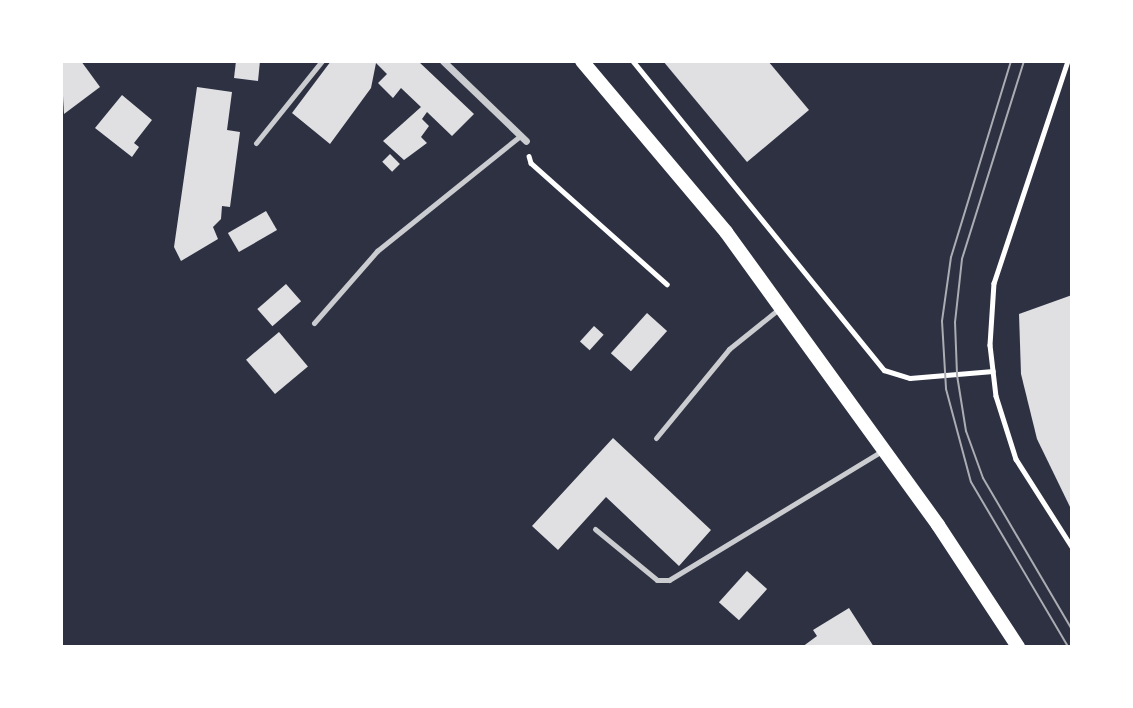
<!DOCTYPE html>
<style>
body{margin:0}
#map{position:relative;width:1133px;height:708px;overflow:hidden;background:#2d3142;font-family:"Space Grotesk",sans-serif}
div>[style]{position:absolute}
.building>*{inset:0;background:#e0e0e3;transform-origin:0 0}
.path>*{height:4.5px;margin:-2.25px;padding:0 2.25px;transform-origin:2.25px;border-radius:2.25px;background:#fff}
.service>*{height:5px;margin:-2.5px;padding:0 2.5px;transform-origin:2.5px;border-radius:2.5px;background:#caccd0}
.minor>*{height:7px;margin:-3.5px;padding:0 3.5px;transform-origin:3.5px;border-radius:3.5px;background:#caccd0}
.secondary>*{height:14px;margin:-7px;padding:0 7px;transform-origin:7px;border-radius:7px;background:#fff}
.tram>*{height:2px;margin:-1px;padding:0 1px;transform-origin:1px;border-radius:1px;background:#abadb3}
span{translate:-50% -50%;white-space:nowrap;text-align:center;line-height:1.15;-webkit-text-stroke:5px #fff;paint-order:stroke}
.frame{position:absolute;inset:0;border:63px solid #fff;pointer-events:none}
</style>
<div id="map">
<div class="building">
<div style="clip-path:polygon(61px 61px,81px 61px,100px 87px,64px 114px)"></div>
<div style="clip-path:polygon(236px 61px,260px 61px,258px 81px,234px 78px)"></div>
<div style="clip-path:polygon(331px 61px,418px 61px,474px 114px,452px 136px,427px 112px,422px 119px,429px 126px,421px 137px,427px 143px,404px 160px,383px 141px,421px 107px,401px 88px,393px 98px,378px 83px,387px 74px,376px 63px,371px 88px,330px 144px,292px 113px)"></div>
<div style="clip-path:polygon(663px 61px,768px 61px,809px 110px,747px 162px)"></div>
<div style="clip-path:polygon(197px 87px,232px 92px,227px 130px,240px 132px,230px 207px,222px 206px,221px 219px,213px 227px,218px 239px,181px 261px,174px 247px)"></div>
<div style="clip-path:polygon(122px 95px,152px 120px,134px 143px,139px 147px,132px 157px,95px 128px)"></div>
<div style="left:390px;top:154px;width:14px;height:11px;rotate:45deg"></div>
<div style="left:266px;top:211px;width:22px;height:44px;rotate:60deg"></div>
<div style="left:286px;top:284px;width:23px;height:38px;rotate:49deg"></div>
<div style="clip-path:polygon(1072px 295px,1072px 511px,1037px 439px,1021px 374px,1019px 314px)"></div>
<div style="left:647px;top:313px;width:27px;height:54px;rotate:42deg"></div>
<div style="left:594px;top:326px;width:13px;height:21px;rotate:42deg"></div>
<div style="left:279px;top:332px;width:45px;height:43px;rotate:50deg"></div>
<div style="clip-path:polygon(613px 438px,711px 530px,679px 566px,606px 497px,558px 550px,532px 526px)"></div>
<div style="left:747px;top:571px;width:27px;height:42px;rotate:42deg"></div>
<div style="clip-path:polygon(849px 608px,874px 647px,802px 647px,817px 636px,813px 630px)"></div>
</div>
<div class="path">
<div style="left:633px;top:61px;width:398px;rotate:50.9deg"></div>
<div style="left:884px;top:370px;width:27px;rotate:17deg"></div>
<div style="left:910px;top:378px;width:83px;rotate:-4.8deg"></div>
<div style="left:1068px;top:61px;width:234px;rotate:108.4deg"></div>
<div style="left:994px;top:283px;width:62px;rotate:93.7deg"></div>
<div style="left:990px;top:345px;width:51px;rotate:83.3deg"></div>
<div style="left:996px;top:396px;width:66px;rotate:72.4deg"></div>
<div style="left:1016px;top:459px;width:104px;rotate:57.5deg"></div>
<div style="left:529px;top:156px;width:7px;rotate:74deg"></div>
<div style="left:531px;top:163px;width:182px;rotate:41.7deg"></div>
</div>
<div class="service">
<div style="left:256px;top:143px;width:105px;rotate:-51.2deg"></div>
<div style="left:314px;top:323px;width:96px;rotate:-48.8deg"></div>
<div style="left:377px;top:251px;width:184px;rotate:-38.8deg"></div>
<div style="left:656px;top:438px;width:115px;rotate:-50.6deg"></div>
<div style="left:729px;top:349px;width:65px;rotate:-38.8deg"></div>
<div style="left:595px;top:529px;width:80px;rotate:39.4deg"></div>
<div style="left:657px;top:580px;width:12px"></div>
<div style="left:669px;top:580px;width:251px;rotate:-31.2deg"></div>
</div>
<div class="minor">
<div style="left:443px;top:61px;width:115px;rotate:43.9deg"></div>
</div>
<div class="secondary">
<div style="left:582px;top:61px;width:224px;rotate:49.9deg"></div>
<div style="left:726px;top:232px;width:362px;rotate:54.1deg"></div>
<div style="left:938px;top:525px;width:146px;rotate:56.7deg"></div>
</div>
<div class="tram">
<div style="left:1011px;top:61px;width:205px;rotate:107deg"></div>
<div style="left:951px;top:257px;width:65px;rotate:98deg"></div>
<div style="left:942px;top:321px;width:68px;rotate:86.6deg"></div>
<div style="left:946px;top:389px;width:96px;rotate:75deg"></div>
<div style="left:971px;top:482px;width:191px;rotate:59.5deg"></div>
<div style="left:1024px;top:61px;width:207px;rotate:107.4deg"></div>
<div style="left:962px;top:259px;width:63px;rotate:96.3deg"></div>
<div style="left:955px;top:322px;width:53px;rotate:87.8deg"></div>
<div style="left:957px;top:375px;width:57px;rotate:80.9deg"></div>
<div style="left:966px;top:431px;width:50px;rotate:70.1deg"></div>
<div style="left:983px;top:478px;width:176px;rotate:59.6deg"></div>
</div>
<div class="frame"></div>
</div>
